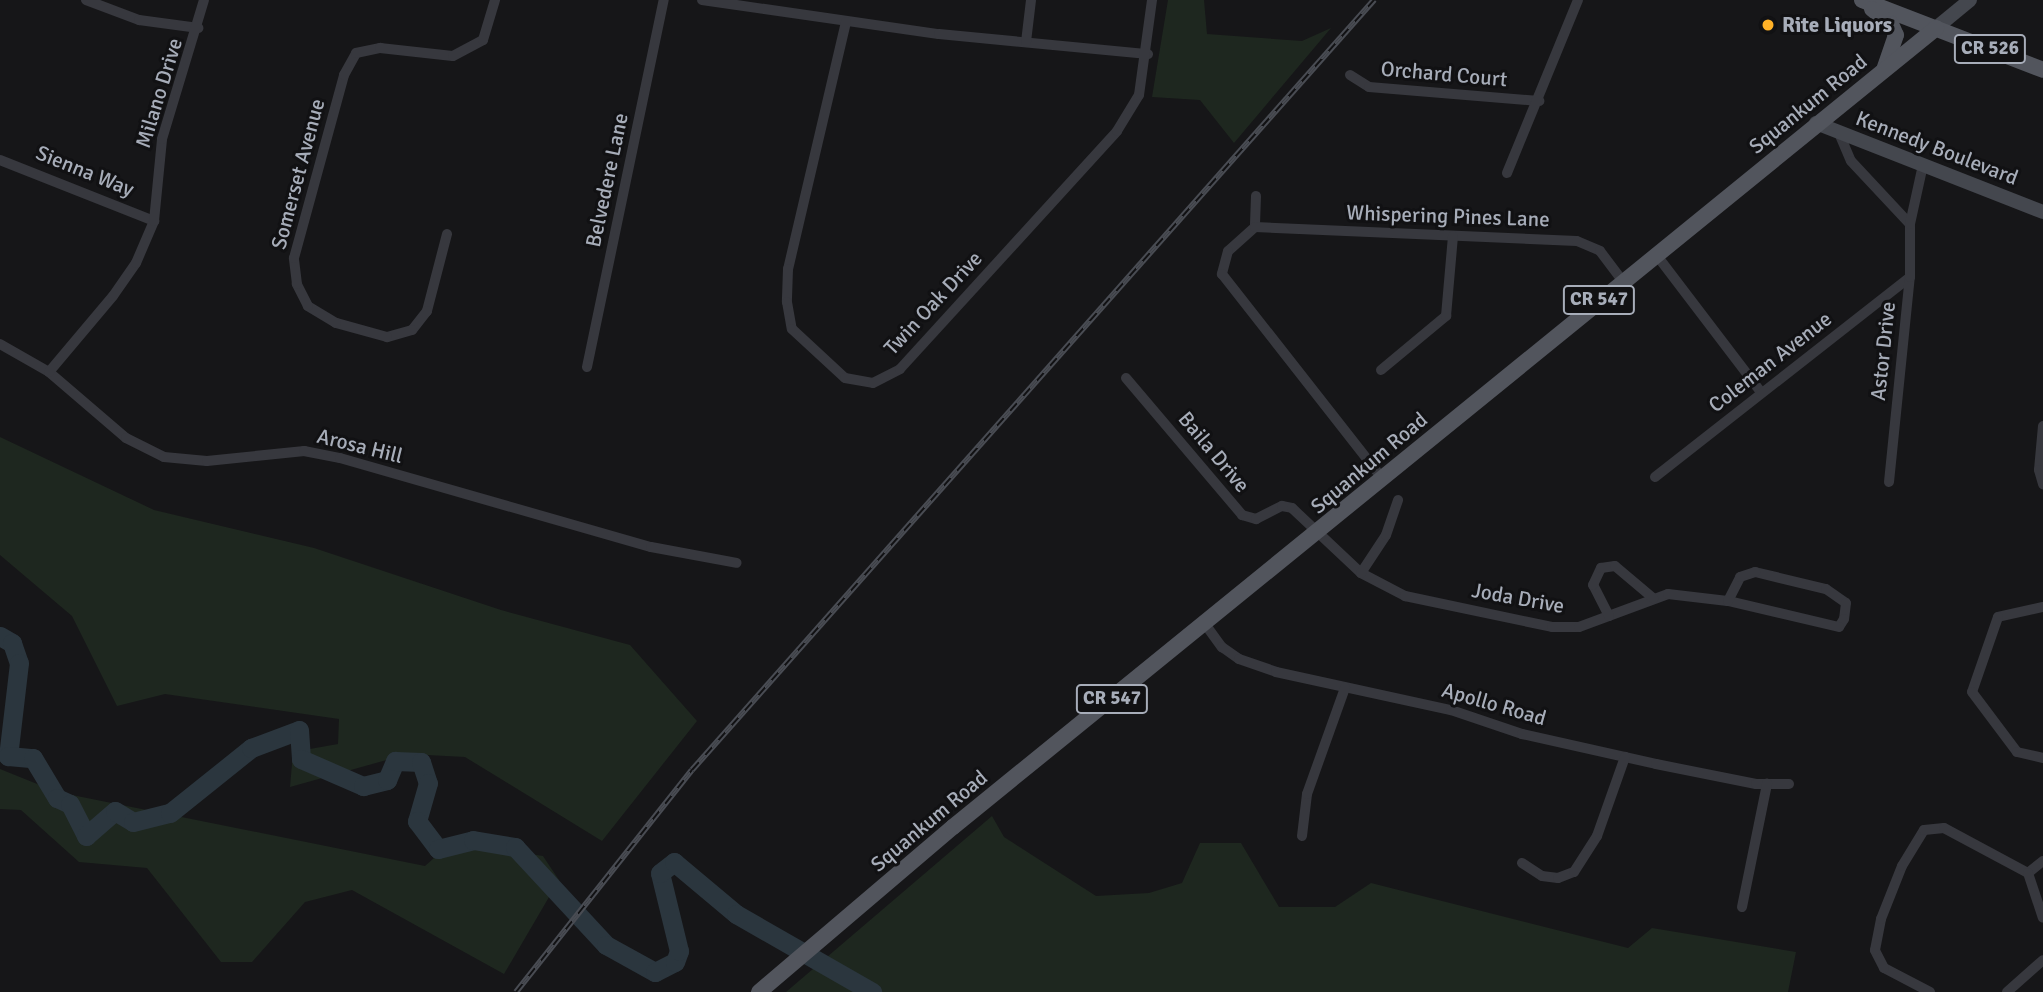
<!DOCTYPE html>
<style>
body{margin:0}
#map{position:relative;width:2043px;height:992px;overflow:hidden;background:#161618;font-family:Signika,sans-serif}
div>[style]{position:absolute}
.green>*{inset:0;background:#1e271f}
.river>*{height:19px;margin:-9.5px;padding:0 9.5px;transform-origin:9.5px;border-radius:9.5px;background:#2b363e}
.street>*{height:10px;margin:-5px;padding:0 5px;transform-origin:5px;border-radius:5px;background:#37383e}
.secondary>*{height:14px;margin:-7px;padding:0 7px;transform-origin:7px;border-radius:7px;background:#44474e}
.primary>*{height:16px;margin:-8px;padding:0 8px;transform-origin:8px;border-radius:8px;background:#52555d}
.rail>*{height:6px;margin-top:-3px;transform-origin:0;background:repeating-linear-gradient(90deg,#111113 0 10px,#494c53 0 20px);box-sizing:border-box;border-block:2px solid #494c53}
.dots>*{width:19px;height:19px;translate:-50% -50%;box-sizing:border-box;border:4px solid #111113;border-radius:50%}
span{translate:-50% -50%;white-space:nowrap;text-align:center;line-height:1.15;-webkit-text-stroke:6px #111113;paint-order:stroke}
.shield-label span{padding:2px 5px;background:#111113;border:2px solid;border-radius:5px;-webkit-text-stroke-width:0}
.shield-label{font-size:19px;color:#a7adb9;font-weight:700}
.poi-label{font-size:21px;color:#a7adb9;font-weight:700}
.left{translate:0 -50%;text-align:left}
.street-label{font-size:21px;color:#a7adb9}
</style>
<div id="map">
<div class="green">
<div style="clip-path:polygon(1168px 0,1204px 0,1207px 34px,1302px 41px,1331px 28px,1234px 143px,1200px 100px,1152px 97px)"></div>
<div style="clip-path:polygon(0 437px,154px 510px,314px 548px,501px 610px,630px 645px,697px 721px,602px 841px,465px 757px,408px 754px,290px 787px,293px 752px,338px 744px,339px 719px,165px 694px,117px 706px,72px 616px,0 555px)"></div>
<div style="clip-path:polygon(0 769px,57px 792px,425px 866px,452px 842px,543px 856px,559px 880px,504px 974px,352px 890px,305px 902px,252px 962px,221px 962px,147px 868px,79px 862px,21px 810px,0 809px)"></div>
<div style="clip-path:polygon(992px 816px,1004px 837px,1096px 896px,1149px 893px,1182px 883px,1200px 843px,1241px 843px,1279px 907px,1335px 907px,1371px 883px,1628px 948px,1652px 928px,1796px 952px,1788px 992px,786px 992px)"></div>
</div>
<div class="river">
<div style="left:0;top:636px;width:14px;rotate:30deg"></div>
<div style="left:12px;top:643px;width:21px;rotate:71deg"></div>
<div style="left:19px;top:663px;width:94px;rotate:96.7deg"></div>
<div style="left:8px;top:756px;width:25px;rotate:5deg"></div>
<div style="left:33px;top:758px;width:47px;rotate:59deg"></div>
<div style="left:57px;top:798px;width:14px;rotate:25deg"></div>
<div style="left:70px;top:804px;width:36px;rotate:63deg"></div>
<div style="left:86px;top:836px;width:38px;rotate:-41deg"></div>
<div style="left:115px;top:811px;width:21px;rotate:31deg"></div>
<div style="left:133px;top:822px;width:38px;rotate:-14deg"></div>
<div style="left:170px;top:813px;width:104px;rotate:-38.7deg"></div>
<div style="left:251px;top:748px;width:51px;rotate:-20.6deg"></div>
<div style="left:299px;top:730px;width:29px;rotate:86deg"></div>
<div style="left:301px;top:759px;width:68px;rotate:23.5deg"></div>
<div style="left:363px;top:786px;width:25px;rotate:-14deg"></div>
<div style="left:387px;top:780px;width:21px;rotate:-67deg"></div>
<div style="left:395px;top:761px;width:26px;rotate:2deg"></div>
<div style="left:421px;top:762px;width:22px;rotate:72deg"></div>
<div style="left:428px;top:783px;width:40px;rotate:106deg"></div>
<div style="left:417px;top:821px;width:35px;rotate:53deg"></div>
<div style="left:438px;top:849px;width:36px;rotate:-14deg"></div>
<div style="left:473px;top:840px;width:43px;rotate:9.5deg"></div>
<div style="left:515px;top:847px;width:134px;rotate:47.1deg"></div>
<div style="left:606px;top:945px;width:56px;rotate:28.9deg"></div>
<div style="left:655px;top:972px;width:22px;rotate:-27deg"></div>
<div style="left:675px;top:962px;width:12px;rotate:-70deg"></div>
<div style="left:679px;top:951px;width:80px;rotate:-103.7deg"></div>
<div style="left:660px;top:873px;width:18px;rotate:-38deg"></div>
<div style="left:674px;top:862px;width:81px;rotate:40deg"></div>
<div style="left:736px;top:914px;width:157px;rotate:29.8deg"></div>
</div>
<div class="street">
<div style="left:86px;top:0;width:57px;rotate:20.7deg"></div>
<div style="left:139px;top:20px;width:60px;rotate:7.7deg"></div>
<div style="left:702px;top:0;width:239px;rotate:8.2deg"></div>
<div style="left:939px;top:34px;width:210px;rotate:5.5deg"></div>
<div style="left:846px;top:22px;width:254px;rotate:103.2deg"></div>
<div style="left:788px;top:269px;width:33px;rotate:92deg"></div>
<div style="left:787px;top:302px;width:27px;rotate:80deg"></div>
<div style="left:792px;top:329px;width:72px;rotate:42.8deg"></div>
<div style="left:845px;top:378px;width:28px;rotate:10deg"></div>
<div style="left:873px;top:383px;width:30px;rotate:-27deg"></div>
<div style="left:900px;top:369px;width:322px;rotate:-47.6deg"></div>
<div style="left:1117px;top:131px;width:42px;rotate:-58.6deg"></div>
<div style="left:1139px;top:95px;width:96px;rotate:-82.2deg"></div>
<div style="left:1026px;top:42px;width:42px;rotate:-83.2deg"></div>
<div style="left:1350px;top:75px;width:22px;rotate:32deg"></div>
<div style="left:1369px;top:87px;width:171px;rotate:4.7deg"></div>
<div style="left:1839px;top:133px;width:30px;rotate:67deg"></div>
<div style="left:1851px;top:161px;width:86px;rotate:46.9deg"></div>
<div style="left:0;top:160px;width:166px;rotate:21.6deg"></div>
<div style="left:1507px;top:173px;width:187px;rotate:-67.7deg"></div>
<div style="left:1256px;top:196px;width:31px;rotate:92deg"></div>
<div style="left:1255px;top:227px;width:36px;rotate:138deg"></div>
<div style="left:1228px;top:251px;width:24px;rotate:105deg"></div>
<div style="left:1222px;top:274px;width:261px;rotate:51.9deg"></div>
<div style="left:1255px;top:227px;width:322px;rotate:2.5deg"></div>
<div style="left:1577px;top:241px;width:25px;rotate:23deg"></div>
<div style="left:1600px;top:251px;width:36px;rotate:53deg"></div>
<div style="left:447px;top:234px;width:80px;rotate:104.6deg"></div>
<div style="left:427px;top:311px;width:24px;rotate:128deg"></div>
<div style="left:412px;top:330px;width:26px;rotate:164deg"></div>
<div style="left:387px;top:337px;width:53px;rotate:-164.6deg"></div>
<div style="left:336px;top:323px;width:33px;rotate:-149deg"></div>
<div style="left:308px;top:306px;width:25px;rotate:-117deg"></div>
<div style="left:297px;top:284px;width:26px;rotate:-97deg"></div>
<div style="left:294px;top:258px;width:190px;rotate:-74.7deg"></div>
<div style="left:344px;top:75px;width:25px;rotate:-61deg"></div>
<div style="left:356px;top:53px;width:25px;rotate:-12deg"></div>
<div style="left:380px;top:48px;width:73px;rotate:6.3deg"></div>
<div style="left:453px;top:56px;width:34px;rotate:-28deg"></div>
<div style="left:483px;top:40px;width:42px;rotate:-73.3deg"></div>
<div style="left:1655px;top:253px;width:175px;rotate:52.7deg"></div>
<div style="left:0;top:344px;width:56px;rotate:29.7deg"></div>
<div style="left:49px;top:372px;width:101px;rotate:40.6deg"></div>
<div style="left:126px;top:438px;width:42px;rotate:26.6deg"></div>
<div style="left:164px;top:457px;width:43px;rotate:5.3deg"></div>
<div style="left:207px;top:461px;width:98px;rotate:-5.9deg"></div>
<div style="left:304px;top:451px;width:37px;rotate:11deg"></div>
<div style="left:340px;top:458px;width:323px;rotate:16deg"></div>
<div style="left:651px;top:547px;width:87px;rotate:10.5deg"></div>
<div style="left:587px;top:367px;width:375px;rotate:-78.2deg"></div>
<div style="left:1381px;top:370px;width:85px;rotate:-39.7deg"></div>
<div style="left:1446px;top:316px;width:80px;rotate:-85deg"></div>
<div style="left:49px;top:372px;width:99px;rotate:-49.9deg"></div>
<div style="left:113px;top:296px;width:40px;rotate:-55.1deg"></div>
<div style="left:136px;top:263px;width:46px;rotate:-66.8deg"></div>
<div style="left:154px;top:221px;width:82px;rotate:-84.4deg"></div>
<div style="left:162px;top:139px;width:145px;rotate:-73.2deg"></div>
<div style="left:1126px;top:378px;width:180px;rotate:49.7deg"></div>
<div style="left:1242px;top:515px;width:15px;rotate:16deg"></div>
<div style="left:1256px;top:519px;width:29px;rotate:-27deg"></div>
<div style="left:1282px;top:506px;width:10px;rotate:11deg"></div>
<div style="left:1292px;top:508px;width:95px;rotate:43.3deg"></div>
<div style="left:1361px;top:573px;width:50px;rotate:27.6deg"></div>
<div style="left:1405px;top:596px;width:150px;rotate:11.9deg"></div>
<div style="left:1552px;top:627px;width:27px"></div>
<div style="left:1579px;top:627px;width:95px;rotate:-20.3deg"></div>
<div style="left:1668px;top:594px;width:60px;rotate:6.7deg"></div>
<div style="left:2043px;top:426px;width:44px;rotate:95.2deg"></div>
<div style="left:2039px;top:470px;width:15px;rotate:74deg"></div>
<div style="left:1655px;top:477px;width:324px;rotate:-38.1deg"></div>
<div style="left:1889px;top:482px;width:206px;rotate:-84.2deg"></div>
<div style="left:1910px;top:277px;width:53px;rotate:-90deg"></div>
<div style="left:1910px;top:224px;width:60px;rotate:-77.6deg"></div>
<div style="left:1755px;top:572px;width:73px;rotate:13.5deg"></div>
<div style="left:1826px;top:589px;width:24px;rotate:35deg"></div>
<div style="left:1846px;top:603px;width:16px;rotate:97deg"></div>
<div style="left:1844px;top:619px;width:9px;rotate:122deg"></div>
<div style="left:1839px;top:627px;width:114px;rotate:-166.8deg"></div>
<div style="left:1728px;top:601px;width:27px;rotate:-63deg"></div>
<div style="left:1740px;top:577px;width:16px;rotate:-18deg"></div>
<div style="left:1361px;top:573px;width:45px;rotate:-56.7deg"></div>
<div style="left:1386px;top:535px;width:37px;rotate:-71deg"></div>
<div style="left:2043px;top:607px;width:46px;rotate:167.5deg"></div>
<div style="left:1998px;top:617px;width:79px;rotate:109.1deg"></div>
<div style="left:1972px;top:692px;width:75px;rotate:53.1deg"></div>
<div style="left:2017px;top:752px;width:27px;rotate:13deg"></div>
<div style="left:1609px;top:616px;width:35px;rotate:-117deg"></div>
<div style="left:1593px;top:585px;width:19px;rotate:-65deg"></div>
<div style="left:1601px;top:568px;width:14px;rotate:-8deg"></div>
<div style="left:1615px;top:566px;width:50px;rotate:40.1deg"></div>
<div style="left:1205px;top:624px;width:29px;rotate:54deg"></div>
<div style="left:1222px;top:647px;width:21px;rotate:35deg"></div>
<div style="left:1239px;top:659px;width:39px;rotate:19deg"></div>
<div style="left:1276px;top:672px;width:179px;rotate:12.3deg"></div>
<div style="left:1451px;top:710px;width:75px;rotate:18.7deg"></div>
<div style="left:1522px;top:734px;width:137px;rotate:12.6deg"></div>
<div style="left:1656px;top:764px;width:102px;rotate:11.3deg"></div>
<div style="left:1756px;top:784px;width:33px"></div>
<div style="left:1302px;top:836px;width:42px;rotate:-83.2deg"></div>
<div style="left:1307px;top:794px;width:113px;rotate:-70.3deg"></div>
<div style="left:1522px;top:863px;width:24px;rotate:33deg"></div>
<div style="left:1542px;top:876px;width:16px;rotate:7deg"></div>
<div style="left:1558px;top:878px;width:17px;rotate:-21deg"></div>
<div style="left:1574px;top:872px;width:43px;rotate:-57.4deg"></div>
<div style="left:1597px;top:836px;width:84px;rotate:-70.5deg"></div>
<div style="left:2028px;top:873px;width:19px;rotate:-39deg"></div>
<div style="left:1742px;top:907px;width:126px;rotate:-78.5deg"></div>
<div style="left:1930px;top:992px;width:52px;rotate:-152.4deg"></div>
<div style="left:1884px;top:968px;width:20px;rotate:-117deg"></div>
<div style="left:1875px;top:950px;width:32px;rotate:-79deg"></div>
<div style="left:1881px;top:919px;width:57px;rotate:-68.4deg"></div>
<div style="left:1902px;top:866px;width:42px;rotate:-58.6deg"></div>
<div style="left:1924px;top:830px;width:20px;rotate:-6deg"></div>
<div style="left:1944px;top:828px;width:95px;rotate:28.2deg"></div>
<div style="left:2028px;top:873px;width:47px;rotate:71.6deg"></div>
<div style="left:2007px;top:992px;width:48px;rotate:-41.6deg"></div>
</div>
<div class="secondary">
<div style="left:1936px;top:28px;width:44px;rotate:-39.5deg"></div>
<div style="left:1816px;top:123px;width:244px;rotate:21.4deg"></div>
</div>
<div class="primary">
<div style="left:1862px;top:0;width:194px;rotate:21.1deg"></div>
<div style="left:1872px;top:9px;width:24px;rotate:38deg"></div>
<div style="left:1891px;top:24px;width:12px;rotate:66deg"></div>
<div style="left:1896px;top:35px;width:37px;rotate:109deg"></div>
<div style="left:759px;top:992px;width:255px;rotate:-40.4deg"></div>
<div style="left:953px;top:827px;width:1267px;rotate:-39.1deg"></div>
</div>
<div class="rail">
<div style="left:516px;top:992px;width:283px;rotate:-51.6deg"></div>
<div style="left:692px;top:770px;width:1029px;rotate:-48.47deg"></div>
</div>
<div class="dots">
<div style="left:1768px;top:25px;background:#ffb127"></div>
</div>
<div class="shield-label">
<span style="left:1990px;top:49px">CR 526</span>
<span style="left:1599px;top:300px">CR 547</span>
<span style="left:1112px;top:699px">CR 547</span>
</div>
<div class="poi-label">
<span class="left" style="left:1782px;top:25px">Rite Liquors</span>
</div>
<div class="street-label">
<span style="left:1444px;top:74px;rotate:5deg">Orchard Court</span>
<span style="left:159px;top:93px;rotate:-73deg">Milano Drive</span>
<span style="left:1808px;top:104px;rotate:-39deg">Squankum Road</span>
<span style="left:1937px;top:148px;rotate:21deg">Kennedy Boulevard</span>
<span style="left:85px;top:171px;rotate:22deg">Sienna Way</span>
<span style="left:298px;top:174px;rotate:-75deg">Somerset Avenue</span>
<span style="left:607px;top:180px;rotate:-78deg">Belvedere Lane</span>
<span style="left:1448px;top:216px;rotate:2deg">Whispering Pines Lane</span>
<span style="left:933px;top:303px;rotate:-47deg">Twin Oak Drive</span>
<span style="left:1883px;top:351px;rotate:-84deg">Astor Drive</span>
<span style="left:1770px;top:362px;rotate:-38deg">Coleman Avenue</span>
<span style="left:360px;top:446px;rotate:14deg">Arosa Hill</span>
<span style="left:1214px;top:452px;rotate:50deg">Baila Drive</span>
<span style="left:1369px;top:463px;rotate:-40deg">Squankum Road</span>
<span style="left:1518px;top:598px;rotate:10deg">Joda Drive</span>
<span style="left:1494px;top:704px;rotate:16deg">Apollo Road</span>
<span style="left:929px;top:821px;rotate:-40deg">Squankum Road</span>
</div>
</div>
